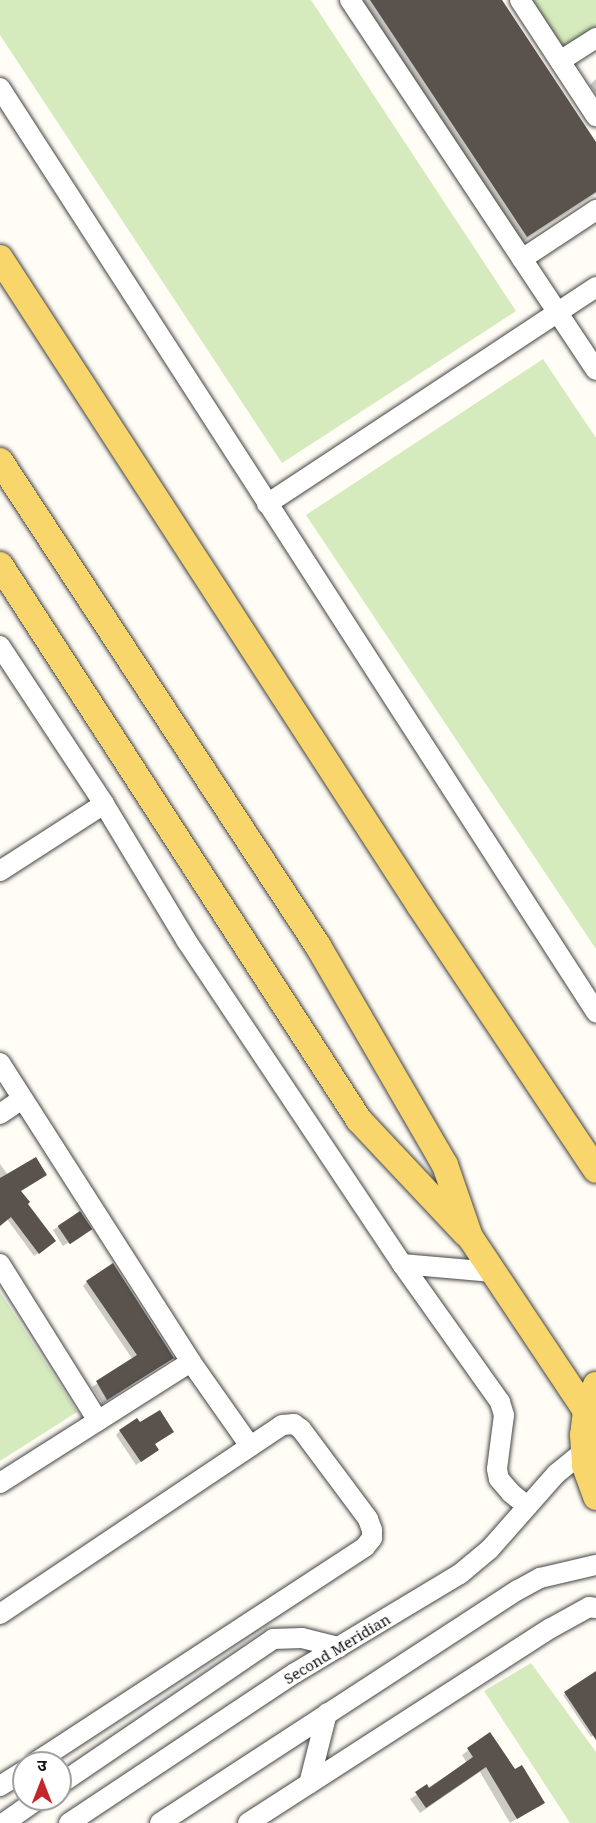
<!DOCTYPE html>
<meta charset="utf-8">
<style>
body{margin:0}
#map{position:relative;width:596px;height:1823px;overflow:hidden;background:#fffdf5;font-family:"Noto Serif","Noto Sans Devanagari",serif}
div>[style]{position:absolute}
.green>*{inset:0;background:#d5ebbd}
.shadow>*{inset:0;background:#0003;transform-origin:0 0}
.building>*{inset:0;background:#5a524d;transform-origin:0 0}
.roads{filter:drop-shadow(0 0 2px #444) drop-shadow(0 0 2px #444)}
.minor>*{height:20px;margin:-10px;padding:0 10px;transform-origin:10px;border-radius:10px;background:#fff}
.major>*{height:26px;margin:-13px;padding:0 13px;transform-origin:13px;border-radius:13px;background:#f9d66b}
span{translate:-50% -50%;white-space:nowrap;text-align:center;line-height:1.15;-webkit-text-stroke:6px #fff;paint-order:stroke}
.street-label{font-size:15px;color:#111}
.north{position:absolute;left:12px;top:1751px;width:60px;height:60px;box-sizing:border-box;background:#fff;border:2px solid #a0a0a0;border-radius:50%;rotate:0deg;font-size:16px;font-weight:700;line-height:24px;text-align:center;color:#111}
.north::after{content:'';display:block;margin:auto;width:21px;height:27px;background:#c4262e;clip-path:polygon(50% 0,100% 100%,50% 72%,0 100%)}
</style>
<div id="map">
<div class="green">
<div style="clip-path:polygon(0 0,311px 0,516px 311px,282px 463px,0 35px)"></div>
<div style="clip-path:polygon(532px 0,596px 0,596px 28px,563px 49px)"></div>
<div style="clip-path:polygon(543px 359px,596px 438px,596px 949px,306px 515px)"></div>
<div style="clip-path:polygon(0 1292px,77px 1412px,0 1461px)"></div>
<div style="clip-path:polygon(531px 1663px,596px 1752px,596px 1823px,570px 1823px,484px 1691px)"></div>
</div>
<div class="shadow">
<div style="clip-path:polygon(356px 0,500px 0,596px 144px,596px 194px,518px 245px)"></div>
<div style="clip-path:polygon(596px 79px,596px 94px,590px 85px)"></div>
<div style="clip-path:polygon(0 1164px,8px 1175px,45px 1175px,20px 1191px,50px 1245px,34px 1256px,7px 1219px,0 1225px)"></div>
<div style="left:80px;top:1213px;width:19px;height:32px;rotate:58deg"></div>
<div style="clip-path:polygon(87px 1282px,172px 1358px,103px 1404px,92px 1387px,133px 1360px,83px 1286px)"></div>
<div style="clip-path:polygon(120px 1431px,153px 1445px,152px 1454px,136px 1465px,116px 1435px)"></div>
<div style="clip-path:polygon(596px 1673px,596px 1734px,591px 1737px,563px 1695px)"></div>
<div style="clip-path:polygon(490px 1734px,515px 1771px,543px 1803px,510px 1823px,480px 1772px,420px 1813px,410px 1799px,467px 1763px,462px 1755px)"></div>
</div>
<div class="building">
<div style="clip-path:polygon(370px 0,502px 0,596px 142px,596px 192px,527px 237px)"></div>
<div style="clip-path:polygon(36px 1157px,47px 1175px,21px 1191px,30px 1202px,28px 1204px,56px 1241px,39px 1254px,11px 1217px,0 1226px,0 1178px)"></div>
<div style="left:80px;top:1211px;width:22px;height:27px;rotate:56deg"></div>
<div style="clip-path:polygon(113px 1263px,174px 1358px,107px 1400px,96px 1381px,137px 1355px,86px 1281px)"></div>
<div style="clip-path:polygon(160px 1410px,174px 1432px,155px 1444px,159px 1450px,141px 1462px,119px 1430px,137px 1418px,140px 1422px)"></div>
<div style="clip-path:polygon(596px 1671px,596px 1740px,564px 1692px)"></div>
<div style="clip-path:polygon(490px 1732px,515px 1769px,522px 1765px,545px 1803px,517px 1819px,486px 1767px,426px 1808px,415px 1792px,427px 1784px,429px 1788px,473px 1757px,467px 1748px)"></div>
</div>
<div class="roads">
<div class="minor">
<div style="left:350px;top:0;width:444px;rotate:56.4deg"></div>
<div style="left:520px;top:0;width:139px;rotate:56.8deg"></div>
<div style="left:560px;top:61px;width:43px;rotate:-32.6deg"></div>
<div style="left:0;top:88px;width:1100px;rotate:57.18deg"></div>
<div style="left:522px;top:259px;width:89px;rotate:-33.5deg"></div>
<div style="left:267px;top:504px;width:394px;rotate:-33.4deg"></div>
<div style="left:0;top:646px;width:189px;rotate:56.6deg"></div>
<div style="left:104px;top:804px;width:159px;rotate:58.9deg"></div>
<div style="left:186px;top:940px;width:389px;rotate:56.3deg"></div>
<div style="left:402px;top:1264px;width:169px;rotate:54.6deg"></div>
<div style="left:500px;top:1402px;width:14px;rotate:73deg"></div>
<div style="left:504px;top:1415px;width:54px;rotate:97.4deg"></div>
<div style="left:497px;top:1469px;width:10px;rotate:79deg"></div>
<div style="left:499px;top:1479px;width:18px;rotate:49deg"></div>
<div style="left:511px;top:1493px;width:21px;rotate:39deg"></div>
<div style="left:0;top:871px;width:124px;rotate:-32.8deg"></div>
<div style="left:0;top:1063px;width:355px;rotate:57.4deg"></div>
<div style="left:191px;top:1362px;width:103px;rotate:54.9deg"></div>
<div style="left:0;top:1114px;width:25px;rotate:-34deg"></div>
<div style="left:0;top:1264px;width:185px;rotate:58deg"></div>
<div style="left:402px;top:1264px;width:91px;rotate:5deg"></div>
<div style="left:0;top:1483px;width:226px;rotate:-32.4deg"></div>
<div style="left:0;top:1614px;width:339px;rotate:-33.8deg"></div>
<div style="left:282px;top:1425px;width:12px;rotate:-5deg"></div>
<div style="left:294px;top:1424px;width:9px;rotate:36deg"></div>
<div style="left:301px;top:1429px;width:112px;rotate:53.3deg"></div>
<div style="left:368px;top:1519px;width:12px;rotate:70deg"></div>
<div style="left:372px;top:1530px;width:8px;rotate:90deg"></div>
<div style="left:372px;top:1538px;width:11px;rotate:128deg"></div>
<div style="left:365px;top:1547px;width:394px;rotate:146.8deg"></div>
<div style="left:60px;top:1784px;width:258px;rotate:-34.2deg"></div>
<div style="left:273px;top:1639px;width:29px;rotate:-2deg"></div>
<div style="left:302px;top:1638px;width:38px;rotate:14deg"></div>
<div style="left:309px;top:1784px;width:73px;rotate:-75.8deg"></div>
<div style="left:0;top:1786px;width:28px;rotate:-32deg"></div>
<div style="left:4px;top:1823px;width:42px;rotate:-35.2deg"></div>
<div style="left:69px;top:1823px;width:271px;rotate:-33.6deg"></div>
<div style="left:295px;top:1673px;width:192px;rotate:-31deg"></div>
<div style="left:460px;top:1574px;width:38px;rotate:-40deg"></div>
<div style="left:489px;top:1550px;width:101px;rotate:-48.6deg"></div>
<div style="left:556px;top:1474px;width:36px;rotate:-39deg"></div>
<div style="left:160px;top:1823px;width:427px;rotate:-33.1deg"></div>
<div style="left:518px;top:1590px;width:25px;rotate:-29deg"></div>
<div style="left:540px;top:1578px;width:57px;rotate:-13.1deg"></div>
<div style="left:248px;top:1823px;width:360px;rotate:-32.8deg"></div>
<div style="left:551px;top:1628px;width:43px;rotate:-28.9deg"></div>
<div style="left:589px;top:1607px;width:7px;rotate:8deg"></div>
</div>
<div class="major">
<div style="left:0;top:258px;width:772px;rotate:57.05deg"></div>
<div style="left:420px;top:906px;width:317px;rotate:56.3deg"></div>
<div style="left:0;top:461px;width:580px;rotate:56.75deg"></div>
<div style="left:318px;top:946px;width:253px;rotate:59.9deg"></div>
<div style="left:445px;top:1165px;width:76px;rotate:70.9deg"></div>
<div style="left:470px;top:1237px;width:209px;rotate:56.3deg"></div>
<div style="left:0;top:565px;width:661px;rotate:57.1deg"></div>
<div style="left:359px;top:1120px;width:155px;rotate:46.8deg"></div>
<div style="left:596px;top:1385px;width:28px;rotate:111deg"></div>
<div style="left:586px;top:1411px;width:24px;rotate:97deg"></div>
<div style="left:583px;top:1435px;width:31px;rotate:86deg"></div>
<div style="left:585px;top:1466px;width:33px;rotate:70deg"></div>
</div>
</div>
<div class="street-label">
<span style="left:337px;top:1649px;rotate:-31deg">Second Meridian</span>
</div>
<div class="north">उ</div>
</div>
